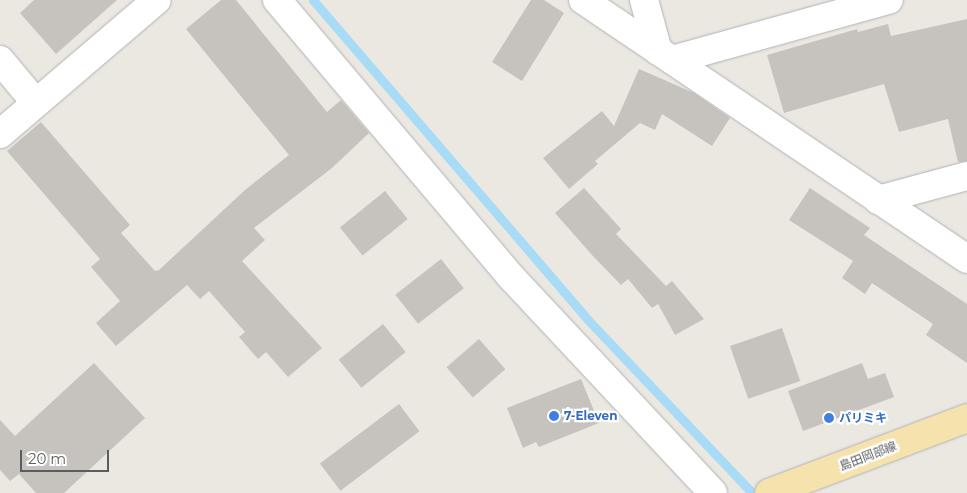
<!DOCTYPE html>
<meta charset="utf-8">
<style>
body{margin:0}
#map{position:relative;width:967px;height:493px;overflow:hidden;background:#ebe8e2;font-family:Montserrat,"Noto Sans JP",sans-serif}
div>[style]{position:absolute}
.stream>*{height:9px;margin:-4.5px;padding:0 4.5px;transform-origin:4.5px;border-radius:4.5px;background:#a8dbf5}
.building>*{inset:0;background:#c6c3be;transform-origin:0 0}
.roads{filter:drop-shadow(0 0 1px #afb2b6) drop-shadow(0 0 1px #afb2b6)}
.minor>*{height:28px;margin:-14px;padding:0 14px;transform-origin:14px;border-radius:14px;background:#fff}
.major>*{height:28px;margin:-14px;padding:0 14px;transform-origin:14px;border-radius:14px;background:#f5e2ac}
.dots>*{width:14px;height:14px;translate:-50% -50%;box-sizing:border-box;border:2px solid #fff;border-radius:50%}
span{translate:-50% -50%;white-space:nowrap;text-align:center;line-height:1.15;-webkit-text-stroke:4.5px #fff;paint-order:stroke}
.shop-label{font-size:12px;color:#366cbe;font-weight:700}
.left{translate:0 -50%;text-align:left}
.street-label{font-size:12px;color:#5a5e61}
.scale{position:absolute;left:20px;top:450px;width:89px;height:22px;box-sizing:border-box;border:2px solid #5a5e61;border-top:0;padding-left:6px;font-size:15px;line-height:18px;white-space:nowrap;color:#5a5e61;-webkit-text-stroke:4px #fff;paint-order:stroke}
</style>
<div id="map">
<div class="stream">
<div style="left:313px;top:0;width:423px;rotate:49.3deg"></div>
<div style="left:589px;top:321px;width:237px;rotate:46.5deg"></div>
</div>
<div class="building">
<div style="clip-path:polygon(34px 0,117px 0,56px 54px,20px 13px)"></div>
<div style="clip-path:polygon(221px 0,236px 0,327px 112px,341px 100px,369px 133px,332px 168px,254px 228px,265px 240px,242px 261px,322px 348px,288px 377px,266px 352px,258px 359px,239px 337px,245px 332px,209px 291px,200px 299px,187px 285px,116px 346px,96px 323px,120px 301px,91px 267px,100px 259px,7px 151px,41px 122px,130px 225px,121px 233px,155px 271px,159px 270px,245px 190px,289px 155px,186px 29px)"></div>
<div style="clip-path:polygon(531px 0,544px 0,564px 13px,522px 81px,492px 62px)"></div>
<div style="clip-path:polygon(967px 19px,967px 161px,958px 162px,948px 119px,899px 132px,884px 84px,784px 113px,767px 55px,857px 29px,858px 32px,888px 24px,891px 36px)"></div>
<div style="clip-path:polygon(639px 69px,694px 93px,730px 118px,712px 146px,662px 114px,655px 130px,640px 123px,595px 161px,598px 164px,569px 189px,543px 158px,602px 111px,614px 126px)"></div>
<div style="clip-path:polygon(584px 188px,621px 229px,616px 234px,666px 286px,672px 281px,704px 319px,675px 335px,658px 304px,652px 308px,628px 279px,621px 285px,592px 255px,555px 213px)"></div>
<div style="clip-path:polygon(810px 188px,870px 228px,864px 235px,967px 304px,967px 363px,926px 335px,933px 324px,872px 283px,865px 294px,842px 278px,853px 261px,789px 220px)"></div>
<div style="left:385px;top:191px;width:36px;height:58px;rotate:51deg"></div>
<div style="left:441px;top:259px;width:37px;height:58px;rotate:52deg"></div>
<div style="left:383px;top:324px;width:36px;height:57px;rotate:51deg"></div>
<div style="left:782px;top:328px;width:56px;height:55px;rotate:71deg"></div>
<div style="left:479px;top:339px;width:40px;height:43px;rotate:49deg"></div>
<div style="clip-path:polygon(94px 363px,145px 418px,64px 493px,36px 493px,19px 474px,10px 481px,0 470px,0 420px,15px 436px)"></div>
<div style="clip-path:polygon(862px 363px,868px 379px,885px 373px,894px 397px,803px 431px,788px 391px)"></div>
<div style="clip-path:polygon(581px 379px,599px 423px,539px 447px,536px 442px,523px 448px,507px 408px)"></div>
<div style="left:399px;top:404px;width:34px;height:99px;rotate:53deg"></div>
</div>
<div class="roads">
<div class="minor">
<div style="left:277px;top:0;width:364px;rotate:49.8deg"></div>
<div style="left:512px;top:278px;width:294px;rotate:46.9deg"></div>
<div style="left:583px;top:0;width:463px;rotate:34deg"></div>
<div style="left:644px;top:0;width:53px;rotate:74.6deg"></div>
<div style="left:0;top:60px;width:56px;rotate:50.1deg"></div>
<div style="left:672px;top:60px;width:225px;rotate:-15.5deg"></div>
<div style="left:0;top:134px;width:206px;rotate:-40.5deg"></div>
<div style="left:878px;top:200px;width:92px;rotate:-15.1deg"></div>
</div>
<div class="major">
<div style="left:769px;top:493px;width:212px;rotate:-20.7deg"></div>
</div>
</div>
<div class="dots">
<div style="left:554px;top:416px;background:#3f7fe0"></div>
<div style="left:829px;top:418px;background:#3f7fe0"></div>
</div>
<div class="shop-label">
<span class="left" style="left:564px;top:416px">7-Eleven</span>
<span class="left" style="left:839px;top:418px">パリミキ</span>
</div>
<div class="street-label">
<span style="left:868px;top:456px;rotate:-21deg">島田岡部線</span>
</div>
<div class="scale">20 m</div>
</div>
